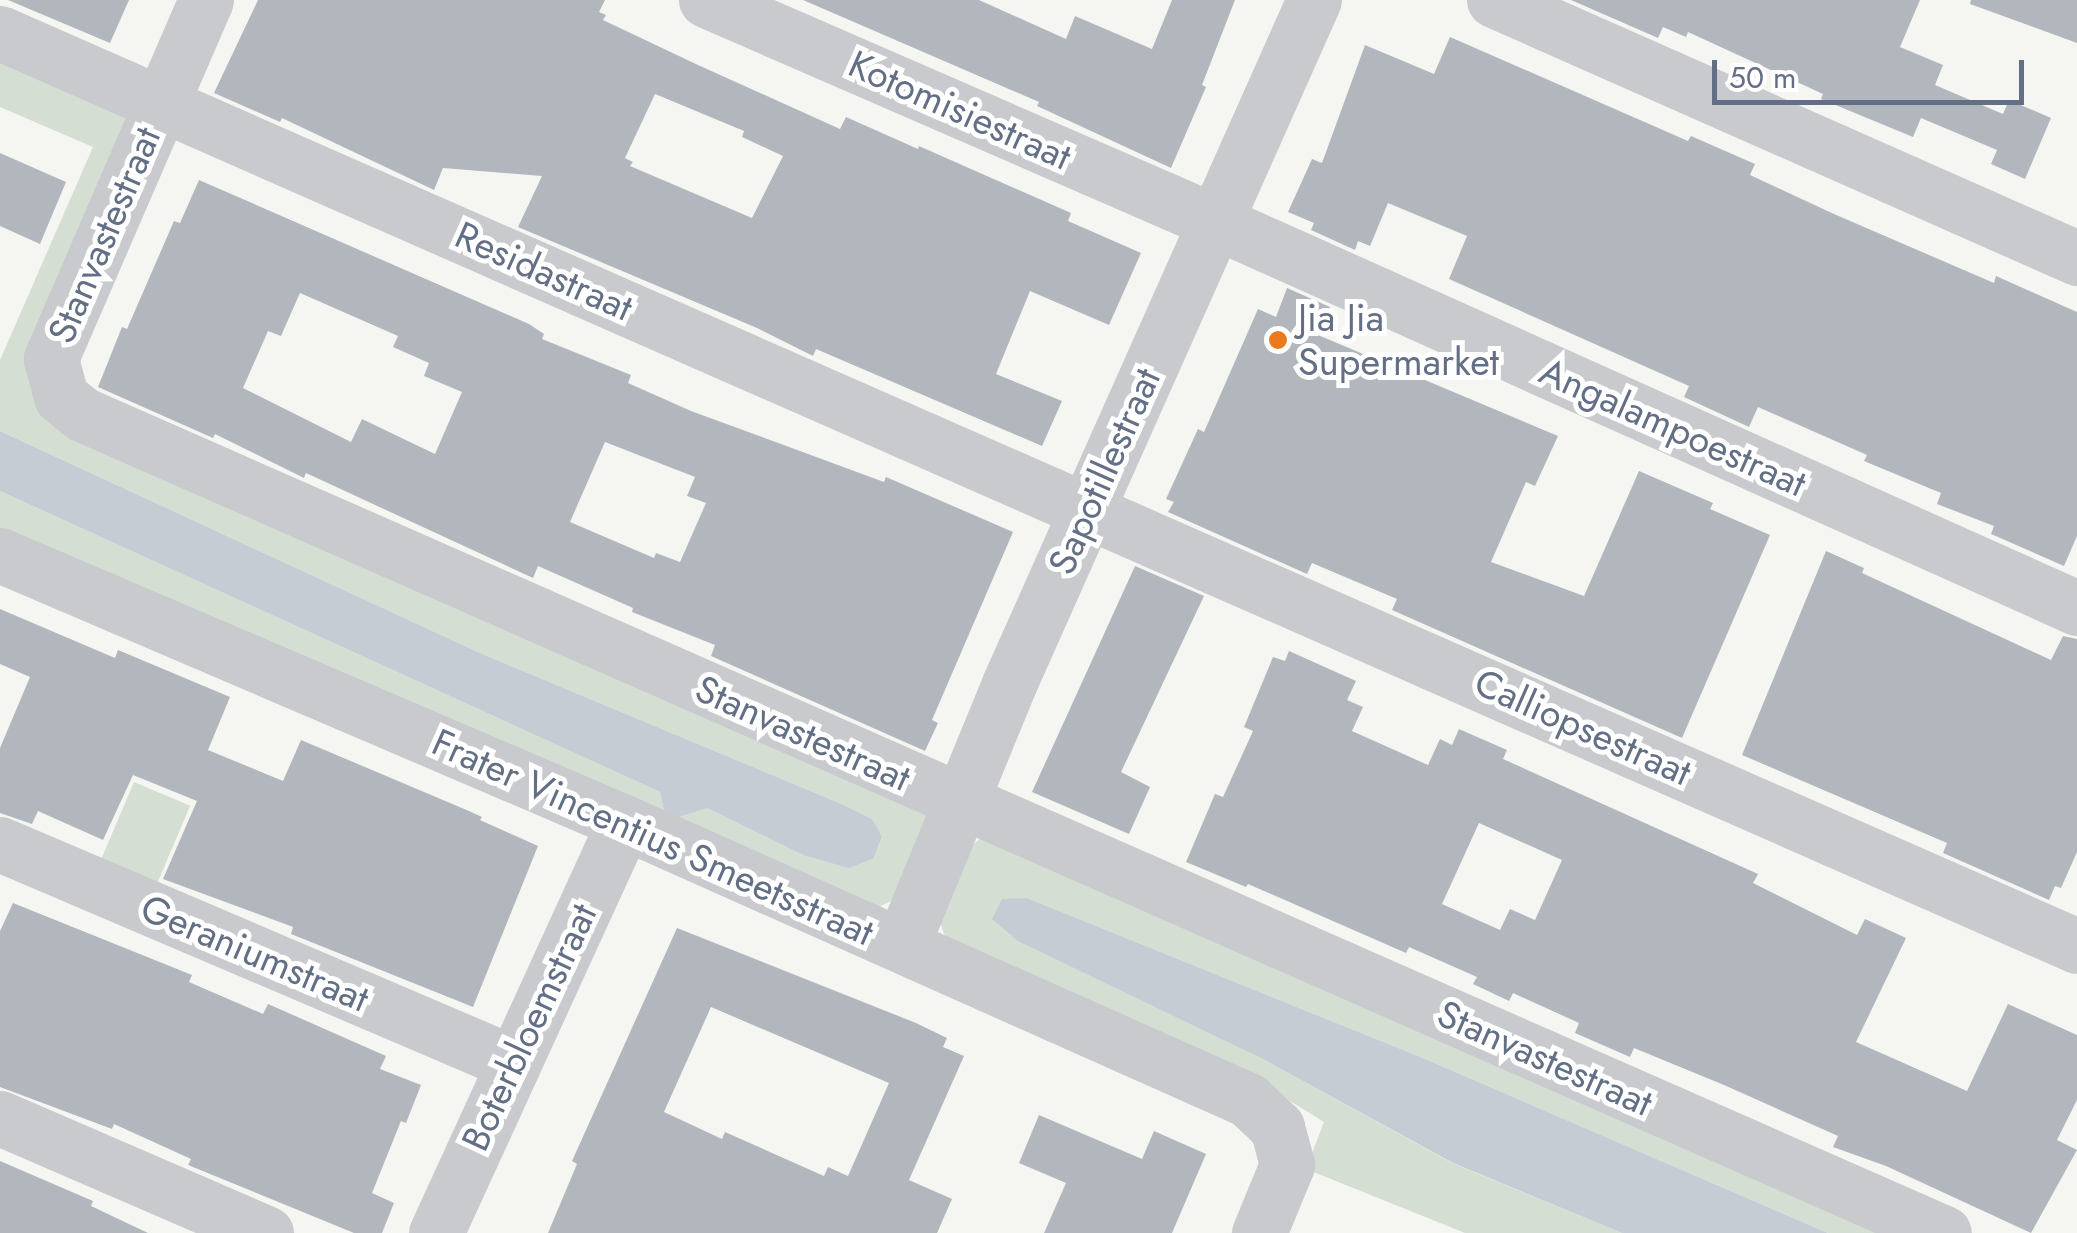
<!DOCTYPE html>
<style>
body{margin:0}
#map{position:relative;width:2077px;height:1233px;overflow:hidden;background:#f5f6f2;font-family:Jost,sans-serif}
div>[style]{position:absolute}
.green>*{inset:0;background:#d5ded3;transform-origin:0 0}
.water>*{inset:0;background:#c5ccd3}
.building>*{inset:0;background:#b2b7be}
.minor>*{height:55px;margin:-27.5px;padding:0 27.5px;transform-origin:27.5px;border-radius:27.5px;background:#c8cace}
.dots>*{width:28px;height:28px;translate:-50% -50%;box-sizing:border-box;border:5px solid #fff;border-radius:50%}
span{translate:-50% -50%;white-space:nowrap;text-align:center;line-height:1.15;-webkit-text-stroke:10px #fff;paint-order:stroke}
.street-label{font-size:38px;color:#636f85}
.poi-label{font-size:38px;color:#636f85}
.left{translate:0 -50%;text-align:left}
.scale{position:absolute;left:1712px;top:60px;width:312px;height:45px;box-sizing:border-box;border:5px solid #636f85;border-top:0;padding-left:12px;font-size:30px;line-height:35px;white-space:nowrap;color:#636f85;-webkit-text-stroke:8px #fff;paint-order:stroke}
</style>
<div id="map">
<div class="green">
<div style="clip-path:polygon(0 48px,122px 110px,127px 126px,40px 365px,931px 814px,907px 894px,874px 909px,0 533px,0 491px,660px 792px,664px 811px,707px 808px,803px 855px,874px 858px,882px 838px,872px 819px,844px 805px,480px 653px,0 431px,0 360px,93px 147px,0 107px)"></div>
<div style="left:134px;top:782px;width:61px;height:94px;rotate:23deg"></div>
<div style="clip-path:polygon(992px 830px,1907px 1233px,1828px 1233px,1423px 1058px,1027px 898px,1259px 1057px,1452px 1163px,1622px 1233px,1465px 1233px,1306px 1169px,1324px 1122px,1264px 1085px,954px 948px,943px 932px,937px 910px,963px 852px)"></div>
</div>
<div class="water">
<div style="clip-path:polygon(0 431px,480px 653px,844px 805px,872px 819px,882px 837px,874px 858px,849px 868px,803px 855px,707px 808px,678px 817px,664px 811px,660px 792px,0 491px)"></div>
<div style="clip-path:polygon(1027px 898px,1423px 1058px,1828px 1233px,1622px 1233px,1453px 1163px,1259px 1057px,1018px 941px,992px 919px,1002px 899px)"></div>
</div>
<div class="building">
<div style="clip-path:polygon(8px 0,129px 0,110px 43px)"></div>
<div style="clip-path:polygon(evenodd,258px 0,605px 0,599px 12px,606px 15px,603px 20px,698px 65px,840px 129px,846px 117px,918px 149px,919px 146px,1071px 213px,1068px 221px,1141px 253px,1109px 325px,1030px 291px,996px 374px,1062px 401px,1042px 446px,816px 349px,813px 356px,757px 328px,518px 227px,542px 176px,443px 168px,434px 190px,282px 118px,280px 122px,214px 93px,258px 0,655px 94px,744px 131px,742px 137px,783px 156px,752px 218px,630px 166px,633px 162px,625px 158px,655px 94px)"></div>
<div style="clip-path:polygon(803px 0,979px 0,1066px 39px,1075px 16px,1152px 49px,1172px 0,1235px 0,1202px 85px,1206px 87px,1171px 168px,1037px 106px,1039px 102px)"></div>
<div style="clip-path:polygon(1571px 0,1920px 0,1900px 47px,1943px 65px,1935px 85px,2003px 114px,2009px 100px,2051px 118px,2025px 179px,1991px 164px,1997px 150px,1921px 118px,1913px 137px,1821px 99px,1823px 94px,1688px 32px,1686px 37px,1663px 27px,1658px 38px)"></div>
<div style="clip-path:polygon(1971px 0,2077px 0,2077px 43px,1970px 4px)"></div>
<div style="clip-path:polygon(1450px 37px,1688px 141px,1691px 136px,1755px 164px,1750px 175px,1834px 214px,1994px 283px,1996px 276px,2077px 312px,2077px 536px,2064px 566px,1991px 534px,1994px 526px,1937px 504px,1941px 493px,1864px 461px,1867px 455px,1758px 407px,1749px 427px,1684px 397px,1689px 386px,1449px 279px,1467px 236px,1388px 203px,1370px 246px,1358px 241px,1355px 250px,1311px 230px,1314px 223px,1288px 212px,1312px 159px,1322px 163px,1365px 45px,1434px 74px)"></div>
<div style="clip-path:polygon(0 153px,66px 182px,40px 244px,0 226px)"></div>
<div style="clip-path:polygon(evenodd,199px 180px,529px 324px,544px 334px,542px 339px,631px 375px,628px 383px,691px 411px,884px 482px,886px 477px,1013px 532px,932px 720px,938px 723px,925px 751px,711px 656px,715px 645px,632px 612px,633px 608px,538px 566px,533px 578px,306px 473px,304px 478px,215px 434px,213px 438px,98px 387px,122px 327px,127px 329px,174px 221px,180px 223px,199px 180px,300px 293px,398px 336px,393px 347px,429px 363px,424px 376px,462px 392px,435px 454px,362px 419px,351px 442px,243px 388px,268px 331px,281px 336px,300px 293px,199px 180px,605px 442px,695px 477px,687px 496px,706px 503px,680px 562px,656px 553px,654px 558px,570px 522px,605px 442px)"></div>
<div style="clip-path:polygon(1287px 288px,1330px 307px,1318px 335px,1558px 436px,1535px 486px,1526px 482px,1491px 562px,1584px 596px,1639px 471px,1713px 503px,1710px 509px,1770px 535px,1682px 738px,1392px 610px,1397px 599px,1312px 563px,1307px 574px,1168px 512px,1174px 502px,1166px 499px,1198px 429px,1204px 432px,1258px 309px,1276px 317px)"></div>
<div style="clip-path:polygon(1826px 551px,1864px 568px,1862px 573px,2051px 660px,2063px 636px,2077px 639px,2077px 852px,2061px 888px,2055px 886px,2049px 900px,1943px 853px,1947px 843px,1742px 755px)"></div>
<div style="clip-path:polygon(1135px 566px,1204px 596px,1121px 772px,1150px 787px,1129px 834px,1032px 792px)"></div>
<div style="clip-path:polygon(0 609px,115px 658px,118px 650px,230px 697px,208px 750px,283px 781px,301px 740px,469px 811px,482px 817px,480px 820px,538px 846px,473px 1007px,291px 934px,293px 927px,163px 879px,197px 801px,133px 775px,103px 840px,38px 811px,32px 824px,0 813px,0 748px,30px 677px,0 664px)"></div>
<div style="clip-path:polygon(evenodd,1289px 651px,1356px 681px,1347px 700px,1363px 707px,1352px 731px,1428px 765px,1440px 739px,1452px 745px,1459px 729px,1507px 750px,1503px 759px,1758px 874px,1753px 883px,1857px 935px,1865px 919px,1906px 938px,1856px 1042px,1967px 1091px,2008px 1004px,2077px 1035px,2077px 1100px,2057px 1140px,2077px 1150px,2031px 1233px,1886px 1166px,1833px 1147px,1838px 1136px,1724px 1085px,1634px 1048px,1630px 1057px,1575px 1033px,1579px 1023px,1513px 993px,1509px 1001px,1473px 984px,1477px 977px,1409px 947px,1406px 953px,1248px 884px,1246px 887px,1186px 862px,1215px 794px,1223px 797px,1253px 731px,1244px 727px,1273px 657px,1285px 661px,1289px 651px,1479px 823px,1562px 860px,1535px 920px,1510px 909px,1500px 930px,1442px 904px,1479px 823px)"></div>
<div style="clip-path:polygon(13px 903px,192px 975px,189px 982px,263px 1014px,268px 1004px,386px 1056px,380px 1069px,421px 1085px,406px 1123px,401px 1121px,372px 1193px,394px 1203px,382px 1233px,354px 1233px,188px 1165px,191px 1159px,114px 1124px,112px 1129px,0 1087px,0 931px)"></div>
<div style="clip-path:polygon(evenodd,677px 928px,916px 1023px,947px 1038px,943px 1047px,964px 1056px,909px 1180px,952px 1199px,937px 1233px,548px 1233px,577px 1164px,572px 1161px,677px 928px,711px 1007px,889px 1083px,848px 1176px,828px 1167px,824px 1176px,725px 1132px,722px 1139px,664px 1112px,711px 1007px)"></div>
<div style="clip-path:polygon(1039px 1115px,1142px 1159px,1154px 1131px,1206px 1154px,1172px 1233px,1044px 1233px,1066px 1183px,1019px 1163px)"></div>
<div style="clip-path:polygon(0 1161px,93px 1201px,91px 1206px,148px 1233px,0 1233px)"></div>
</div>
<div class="minor">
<div style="left:206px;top:0;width:391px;rotate:113.4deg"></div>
<div style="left:51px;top:359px;width:39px;rotate:75deg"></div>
<div style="left:61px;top:397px;width:27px;rotate:39deg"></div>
<div style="left:82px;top:414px;width:2034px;rotate:23.74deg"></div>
<div style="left:706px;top:0;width:554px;rotate:23.51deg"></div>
<div style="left:1214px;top:221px;width:946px;rotate:24.15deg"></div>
<div style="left:1494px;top:0;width:638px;rotate:23.87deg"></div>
<div style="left:0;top:33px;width:2269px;rotate:23.73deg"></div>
<div style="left:0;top:555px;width:679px;rotate:23.17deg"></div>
<div style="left:624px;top:822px;width:683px;rotate:24.01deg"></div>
<div style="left:1248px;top:1100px;width:40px;rotate:43deg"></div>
<div style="left:1277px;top:1127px;width:39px;rotate:75deg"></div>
<div style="left:1287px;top:1165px;width:74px;rotate:112.4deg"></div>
<div style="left:0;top:844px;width:556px;rotate:23.1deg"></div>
<div style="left:902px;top:945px;width:282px;rotate:-67.7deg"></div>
<div style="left:1009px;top:684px;width:749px;rotate:-65.97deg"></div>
<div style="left:0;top:1118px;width:290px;rotate:23.4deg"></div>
<div style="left:436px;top:1233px;width:452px;rotate:-65.4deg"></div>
</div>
<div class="dots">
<div style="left:1278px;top:340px;background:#eb791d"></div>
</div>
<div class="street-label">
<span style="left:960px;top:110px;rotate:24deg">Kotomisiestraat</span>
<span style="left:104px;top:235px;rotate:-67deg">Stanvastestraat</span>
<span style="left:544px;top:271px;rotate:24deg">Residastraat</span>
<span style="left:1673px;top:427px;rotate:24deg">Angalampoestraat</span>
<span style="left:1104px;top:471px;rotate:-66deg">Sapotillestraat</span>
<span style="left:1583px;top:727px;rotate:24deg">Calliopsestraat</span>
<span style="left:803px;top:733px;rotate:24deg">Stanvastestraat</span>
<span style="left:653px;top:837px;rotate:24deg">Frater Vincentius Smeetsstraat</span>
<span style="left:255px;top:953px;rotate:23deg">Geraniumstraat</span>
<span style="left:529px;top:1027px;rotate:-65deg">Boterbloemstraat</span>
<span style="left:1545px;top:1058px;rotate:24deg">Stanvastestraat</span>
</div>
<div class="poi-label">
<span class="left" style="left:1298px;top:340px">Jia Jia<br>Supermarket</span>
</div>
<div class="scale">50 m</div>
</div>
